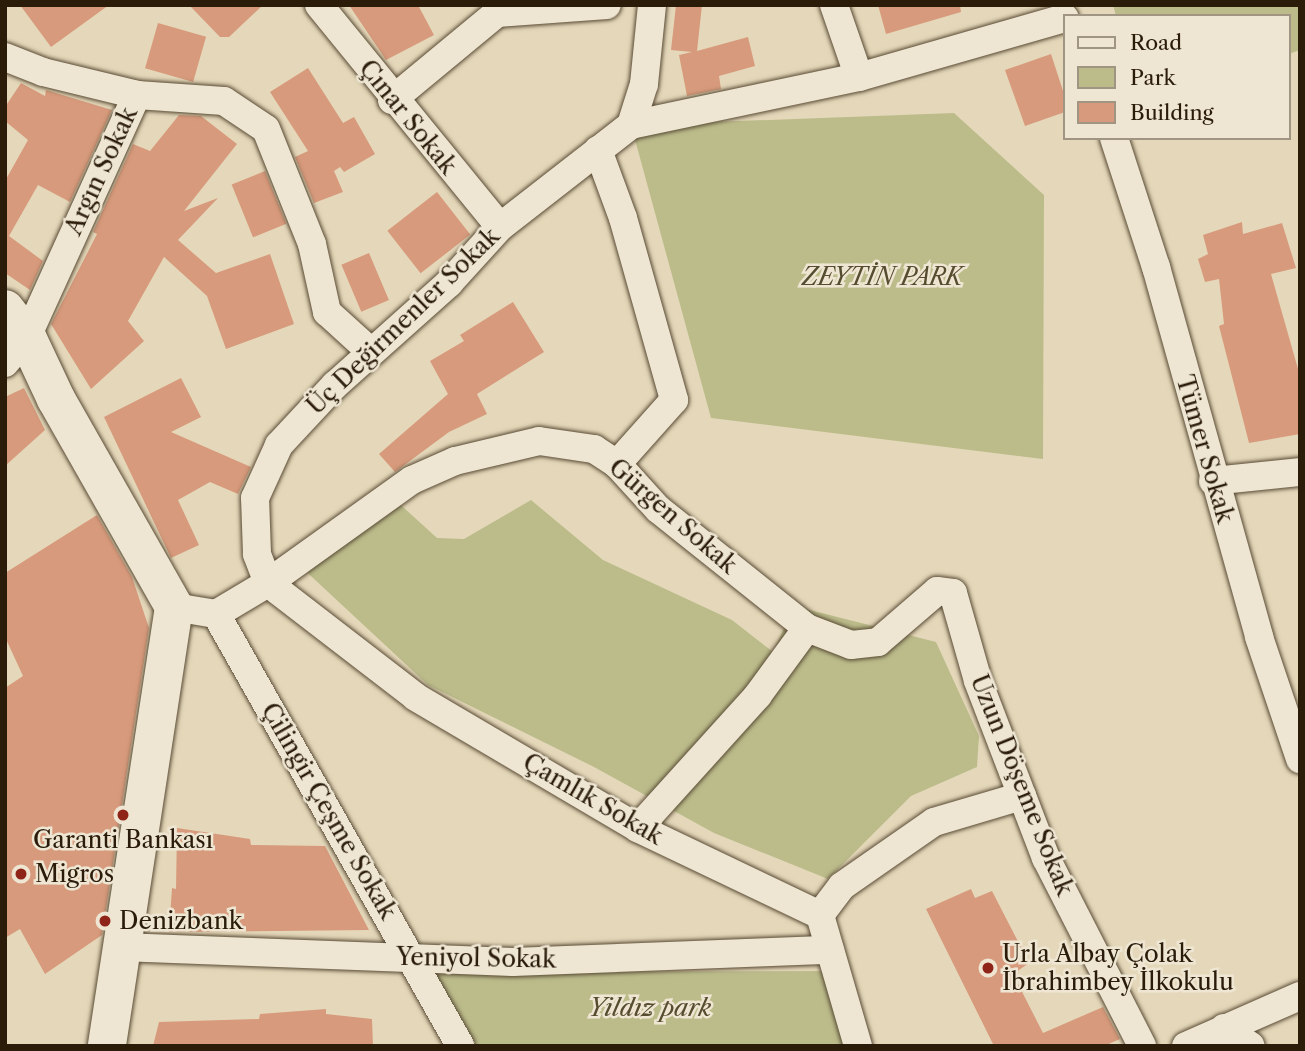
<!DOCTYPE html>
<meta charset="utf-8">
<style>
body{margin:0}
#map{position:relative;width:1305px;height:1051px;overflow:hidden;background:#e5d8ba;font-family:"Libre Caslon Text",serif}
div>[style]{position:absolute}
.green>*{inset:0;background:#bcbc8b}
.building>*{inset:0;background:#d79a7c;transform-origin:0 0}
.roads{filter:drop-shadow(0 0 2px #594b35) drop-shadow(0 0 2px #594b35)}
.street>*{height:28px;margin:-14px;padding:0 14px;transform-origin:14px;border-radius:14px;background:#eee6d2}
.secondary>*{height:38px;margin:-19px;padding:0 19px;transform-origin:19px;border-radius:19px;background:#eee6d2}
.dots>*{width:19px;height:19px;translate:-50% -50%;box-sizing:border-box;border:4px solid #eee6d2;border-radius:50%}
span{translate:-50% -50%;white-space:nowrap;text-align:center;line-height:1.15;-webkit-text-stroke:5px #eee6d2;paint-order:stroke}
.street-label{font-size:24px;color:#2a1c09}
.park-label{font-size:24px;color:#564c30;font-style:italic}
.poi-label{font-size:24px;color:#2a1c09}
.left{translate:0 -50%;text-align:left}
.frame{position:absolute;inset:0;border:7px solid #2a1c09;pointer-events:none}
.legend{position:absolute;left:1063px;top:14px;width:228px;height:126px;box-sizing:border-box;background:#eee6d2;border:2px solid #a09582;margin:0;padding:9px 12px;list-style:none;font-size:21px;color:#2a1c09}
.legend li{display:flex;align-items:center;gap:14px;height:35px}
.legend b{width:35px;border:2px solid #a09582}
</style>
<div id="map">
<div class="green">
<div style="clip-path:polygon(1113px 5px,1300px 5px,1300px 50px,1289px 54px,1289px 16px,1116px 16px)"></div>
<div style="clip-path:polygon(954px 113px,1044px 195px,1043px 459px,711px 418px,631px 125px)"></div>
<div style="clip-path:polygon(381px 487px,437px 538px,464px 539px,531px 500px,603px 560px,732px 620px,773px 652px,794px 606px,936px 642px,979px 736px,977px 767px,911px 796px,828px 879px,714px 833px,594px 767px,428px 685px,298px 564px)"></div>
<div style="clip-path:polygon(850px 971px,871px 1046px,474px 1046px,429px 972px)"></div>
</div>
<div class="building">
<div style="clip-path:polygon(20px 5px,109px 5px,51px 47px)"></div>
<div style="clip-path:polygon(189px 5px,263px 5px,229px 37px,220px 37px)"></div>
<div style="clip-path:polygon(349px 5px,418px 5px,434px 35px,386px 60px)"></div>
<div style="clip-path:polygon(676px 5px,702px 5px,697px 51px,748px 37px,755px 66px,719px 76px,721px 89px,687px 96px,679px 55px,692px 52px,671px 50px)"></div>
<div style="clip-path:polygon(878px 5px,960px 5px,961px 12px,886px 34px)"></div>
<div style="left:158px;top:23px;width:50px;height:47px;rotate:16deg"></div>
<div style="clip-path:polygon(1051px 54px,1065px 97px,1065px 112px,1025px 126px,1005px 70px)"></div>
<div style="clip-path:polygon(308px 68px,343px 123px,354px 117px,375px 154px,344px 172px,340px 167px,334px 171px,343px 192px,314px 203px,295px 157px,308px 151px,270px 92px)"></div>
<div style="clip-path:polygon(21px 83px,45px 96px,46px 90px,112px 110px,70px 202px,38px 185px,9px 236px,43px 261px,30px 290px,5px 273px,5px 181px,28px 140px,5px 121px,5px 107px)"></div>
<div style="clip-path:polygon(179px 115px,201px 116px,237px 144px,184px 211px,218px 198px,178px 240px,216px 273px,270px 254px,294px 324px,226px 349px,207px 296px,164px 257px,128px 321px,144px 341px,91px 389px,51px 324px,97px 234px,93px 232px,133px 144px,150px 151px)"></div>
<div style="left:265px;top:171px;width:57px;height:36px;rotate:68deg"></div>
<div style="left:437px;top:192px;width:54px;height:63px;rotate:52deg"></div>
<div style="clip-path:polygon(1242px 222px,1243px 234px,1282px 223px,1296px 268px,1271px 274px,1300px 376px,1300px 434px,1249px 443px,1219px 326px,1224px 324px,1219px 279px,1205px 282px,1198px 259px,1208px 254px,1203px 235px)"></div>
<div style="left:369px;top:253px;width:51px;height:30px;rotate:67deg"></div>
<div style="clip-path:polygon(513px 302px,544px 352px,477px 394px,487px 414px,449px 432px,395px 472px,379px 454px,448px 394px,430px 361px,464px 341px,460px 335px)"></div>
<div style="clip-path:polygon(181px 378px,201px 417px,171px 432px,251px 467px,238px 494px,210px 482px,178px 500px,199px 545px,171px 558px,104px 417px)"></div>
<div style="clip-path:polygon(24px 388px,45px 430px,5px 466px,5px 397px)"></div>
<div style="clip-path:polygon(97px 515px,132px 577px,149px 628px,102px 935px,45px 974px,20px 929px,5px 938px,5px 688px,23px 676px,5px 637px,5px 573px)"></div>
<div style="clip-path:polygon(177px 828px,250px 839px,251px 845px,325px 846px,369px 930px,169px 932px,172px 888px,176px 889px)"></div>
<div style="clip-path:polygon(971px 889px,975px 898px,992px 891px,1029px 963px,1013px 974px,1043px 1033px,1103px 1007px,1120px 1039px,1104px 1046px,994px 1046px,926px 909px)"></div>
<div style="clip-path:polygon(326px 1009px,326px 1014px,372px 1019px,373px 1046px,153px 1046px,159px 1022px,259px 1019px,260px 1014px)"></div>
</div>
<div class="roads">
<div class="street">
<div style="left:319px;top:5px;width:286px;rotate:50.8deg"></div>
<div style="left:834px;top:5px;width:76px;rotate:70.9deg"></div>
<div style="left:859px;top:77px;width:214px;rotate:-16deg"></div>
<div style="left:5px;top:57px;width:41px;rotate:21.5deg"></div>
<div style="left:43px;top:72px;width:97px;rotate:13.7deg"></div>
<div style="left:392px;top:100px;width:136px;rotate:-39.6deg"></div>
<div style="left:497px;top:13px;width:110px;rotate:-4.2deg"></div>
<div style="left:631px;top:125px;width:233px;rotate:-11.9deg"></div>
<div style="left:1114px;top:138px;width:136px;rotate:72deg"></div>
<div style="left:1156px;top:267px;width:384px;rotate:74.4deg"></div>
<div style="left:1259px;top:637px;width:129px;rotate:71.4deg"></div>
<div style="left:598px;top:150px;width:72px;rotate:69.8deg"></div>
<div style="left:623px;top:218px;width:189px;rotate:74.3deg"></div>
<div style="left:674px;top:400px;width:86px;rotate:131.7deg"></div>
<div style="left:5px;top:363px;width:34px;rotate:-50deg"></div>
<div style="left:27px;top:337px;width:266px;rotate:-65.6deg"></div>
<div style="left:137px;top:95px;width:87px;rotate:3.9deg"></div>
<div style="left:224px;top:101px;width:50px;rotate:33.7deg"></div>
<div style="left:266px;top:129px;width:124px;rotate:68.2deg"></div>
<div style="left:312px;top:244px;width:70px;rotate:77.6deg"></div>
<div style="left:327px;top:312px;width:59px;rotate:42.3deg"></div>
<div style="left:1213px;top:481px;width:87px;rotate:-5.9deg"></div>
<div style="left:174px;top:607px;width:43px;rotate:9.5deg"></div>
<div style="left:216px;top:614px;width:61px;rotate:-30.8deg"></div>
<div style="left:268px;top:583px;width:31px;rotate:-111deg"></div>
<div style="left:257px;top:554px;width:56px;rotate:-92deg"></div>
<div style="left:255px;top:498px;width:58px;rotate:-65.6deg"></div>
<div style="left:279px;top:445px;width:82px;rotate:-47deg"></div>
<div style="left:335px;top:385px;width:153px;rotate:-41.8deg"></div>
<div style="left:449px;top:283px;width:76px;rotate:-47.7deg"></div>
<div style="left:500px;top:227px;width:166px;rotate:-37.9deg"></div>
<div style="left:631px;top:125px;width:43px;rotate:-72.4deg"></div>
<div style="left:644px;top:84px;width:79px;rotate:-84.2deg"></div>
<div style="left:216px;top:614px;width:496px;rotate:60.5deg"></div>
<div style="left:638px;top:828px;width:179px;rotate:-47.9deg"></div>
<div style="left:758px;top:695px;width:83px;rotate:-53.8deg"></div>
<div style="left:820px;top:915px;width:36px;rotate:-53deg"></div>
<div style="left:842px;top:886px;width:112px;rotate:-34.8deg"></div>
<div style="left:934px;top:822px;width:92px;rotate:-16.5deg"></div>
<div style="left:121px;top:947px;width:392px;rotate:2.2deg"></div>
<div style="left:513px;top:962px;width:317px;rotate:-2.2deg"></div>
<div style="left:1224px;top:1028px;width:32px;rotate:34deg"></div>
<div style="left:858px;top:1046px;width:136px;rotate:-106.2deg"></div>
<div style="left:820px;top:915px;width:202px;rotate:-154.5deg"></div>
<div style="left:638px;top:828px;width:258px;rotate:-149.5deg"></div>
<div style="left:416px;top:697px;width:187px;rotate:-142.4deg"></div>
<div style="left:268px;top:583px;width:177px;rotate:-35.6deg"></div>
<div style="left:412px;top:480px;width:47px;rotate:-23.8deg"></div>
<div style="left:455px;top:461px;width:86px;rotate:-13.4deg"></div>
<div style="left:539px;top:441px;width:56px;rotate:8.3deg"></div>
<div style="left:594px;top:449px;width:27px;rotate:33deg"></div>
<div style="left:617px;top:464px;width:61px;rotate:47.7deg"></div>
<div style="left:658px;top:509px;width:191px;rotate:38.6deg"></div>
<div style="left:807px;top:628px;width:47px;rotate:21.1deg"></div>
<div style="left:851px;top:645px;width:27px;rotate:-6deg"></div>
<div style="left:878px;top:642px;width:78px;rotate:-40.8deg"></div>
<div style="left:937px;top:591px;width:16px;rotate:7deg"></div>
<div style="left:953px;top:593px;width:91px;rotate:74.1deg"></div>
<div style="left:978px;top:681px;width:190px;rotate:69deg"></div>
<div style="left:1046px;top:858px;width:211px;rotate:62.9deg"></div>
<div style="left:1186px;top:1046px;width:124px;rotate:-23.7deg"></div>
</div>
<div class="secondary">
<div style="left:5px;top:309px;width:36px;rotate:52deg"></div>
<div style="left:27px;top:337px;width:68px;rotate:64.9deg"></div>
<div style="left:56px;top:399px;width:239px;rotate:60.4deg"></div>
<div style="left:174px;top:607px;width:444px;rotate:98.7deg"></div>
</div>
</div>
<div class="dots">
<div style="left:123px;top:815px;background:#8f2418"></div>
<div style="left:21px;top:874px;background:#8f2418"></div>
<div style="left:105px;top:921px;background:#8f2418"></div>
<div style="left:988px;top:968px;background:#8f2418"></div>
</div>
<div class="street-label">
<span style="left:408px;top:117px;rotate:51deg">Çınar Sokak</span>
<span style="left:101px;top:171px;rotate:-65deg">Argın Sokak</span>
<span style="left:403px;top:321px;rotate:-44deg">Üç Değirmenler Sokak</span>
<span style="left:1205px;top:449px;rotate:74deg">Tümer Sokak</span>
<span style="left:673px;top:516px;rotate:41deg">Gürgen Sokak</span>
<span style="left:1022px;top:785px;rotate:68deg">Uzun Döşeme Sokak</span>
<span style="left:593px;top:799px;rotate:30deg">Çamlık Sokak</span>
<span style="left:329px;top:811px;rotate:60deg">Çilingir Çeşme Sokak</span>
<span style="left:476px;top:958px;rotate:1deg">Yeniyol Sokak</span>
</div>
<div class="park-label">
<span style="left:882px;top:277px">ZEYTİN PARK</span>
<span style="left:650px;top:1008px">Yildız park</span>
</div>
<div class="poi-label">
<span style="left:123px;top:840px">Garanti Bankası</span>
<span class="left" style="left:35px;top:874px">Migros</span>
<span class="left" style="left:119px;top:921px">Denizbank</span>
<span class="left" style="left:1002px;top:968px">Urla Albay Çolak<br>İbrahimbey İlkokulu</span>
</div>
<div class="frame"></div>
<ul class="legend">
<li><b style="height:9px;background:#eee6d2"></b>Road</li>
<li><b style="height:19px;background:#bcbc8b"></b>Park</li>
<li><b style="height:19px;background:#d79a7c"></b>Building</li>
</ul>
</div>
